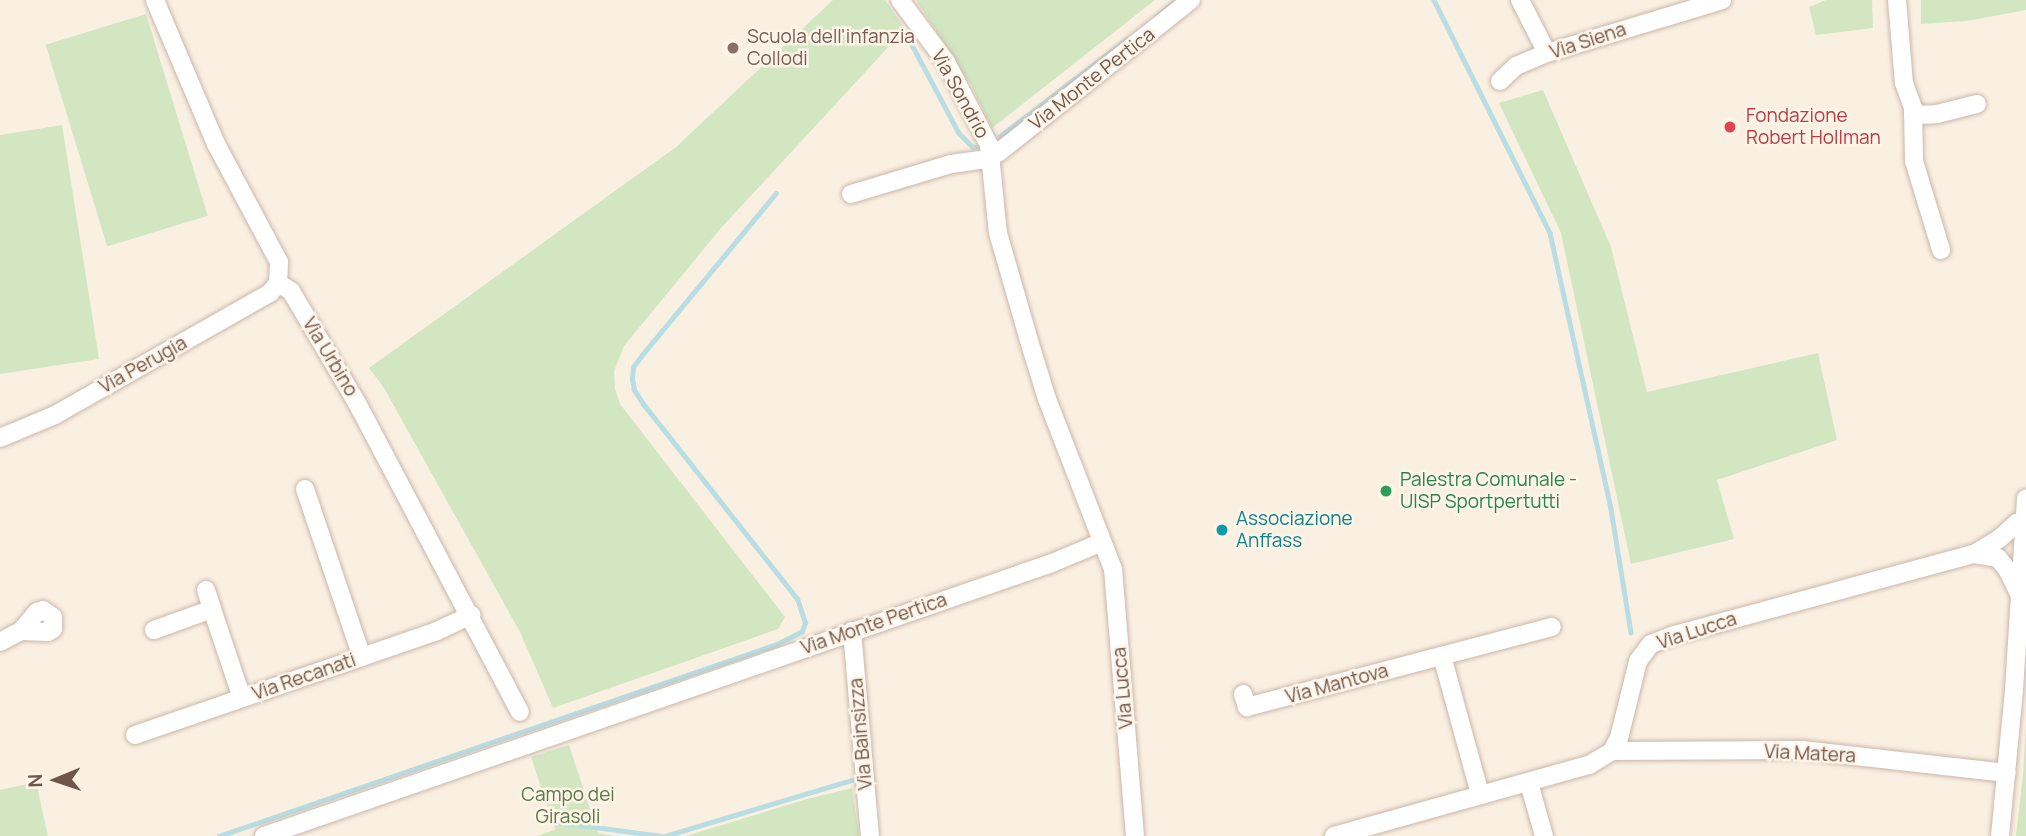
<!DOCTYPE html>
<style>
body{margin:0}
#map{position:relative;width:2026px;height:836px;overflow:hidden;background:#faf0e2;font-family:Manrope,sans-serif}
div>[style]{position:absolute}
.green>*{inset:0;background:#d2e6c2;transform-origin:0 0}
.stream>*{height:4.5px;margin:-2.25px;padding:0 2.25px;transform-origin:2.25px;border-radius:2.25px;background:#b8dde2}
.roads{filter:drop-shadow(0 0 2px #cab7aa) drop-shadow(0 0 2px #cab7aa)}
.minor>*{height:18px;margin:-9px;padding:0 9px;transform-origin:9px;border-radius:9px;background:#fff}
.dots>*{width:19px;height:19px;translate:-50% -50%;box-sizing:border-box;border:4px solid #fef4e8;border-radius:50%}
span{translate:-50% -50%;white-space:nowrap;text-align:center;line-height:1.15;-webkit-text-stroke:5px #fef4e8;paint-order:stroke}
.education-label{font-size:19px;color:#785e54}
.left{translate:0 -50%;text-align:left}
.street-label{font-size:19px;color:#70564a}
.health-label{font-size:19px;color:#be3a42}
.leisure-label{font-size:19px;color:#27864d}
.culture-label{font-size:19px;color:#0d838f}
.park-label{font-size:19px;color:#577a46}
.north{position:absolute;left:21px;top:745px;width:70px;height:70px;-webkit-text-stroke:5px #fef4e8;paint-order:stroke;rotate:268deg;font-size:19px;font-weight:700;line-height:28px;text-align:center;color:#70564a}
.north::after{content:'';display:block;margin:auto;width:24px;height:32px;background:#70564a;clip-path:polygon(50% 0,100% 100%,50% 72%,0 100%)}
</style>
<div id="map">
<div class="green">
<div style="clip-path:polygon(833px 0,885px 0,905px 29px,721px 228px,624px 346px,614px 371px,615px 389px,620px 404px,785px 617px,778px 629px,553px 708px,520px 632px,384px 388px,369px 368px,676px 147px)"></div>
<div style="clip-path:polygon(916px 0,1155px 0,992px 128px,971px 85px)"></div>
<div style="clip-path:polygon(1826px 0,1872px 0,1873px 28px,1816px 35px,1809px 7px)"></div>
<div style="clip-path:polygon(1921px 0,2026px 0,2026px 10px,1967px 21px,1921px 24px)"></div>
<div style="left:146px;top:14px;width:211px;height:105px;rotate:73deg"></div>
<div style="clip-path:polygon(1543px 90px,1611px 247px,1647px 392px,1818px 353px,1837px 440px,1717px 480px,1734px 539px,1631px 564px,1561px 233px,1499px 103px)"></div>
<div style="clip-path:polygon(62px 125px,99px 359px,0 374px,0 135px)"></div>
<div style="clip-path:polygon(2026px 725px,2026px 836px,2016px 836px,2023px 775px)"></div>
<div style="clip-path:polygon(569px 745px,598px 833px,614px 836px,536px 836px,555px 830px,531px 757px)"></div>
<div style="clip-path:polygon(36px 782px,48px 836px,0 836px,0 790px)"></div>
<div style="clip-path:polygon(852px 788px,859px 836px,686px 836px,807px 799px)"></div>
</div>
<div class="stream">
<div style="left:1434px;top:0;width:260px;rotate:63.5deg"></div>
<div style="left:1550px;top:233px;width:283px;rotate:77.5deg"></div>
<div style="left:1611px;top:509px;width:125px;rotate:80.8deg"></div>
<div style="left:1156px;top:17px;width:26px;rotate:-40deg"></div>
<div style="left:901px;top:38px;width:9px;rotate:18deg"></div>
<div style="left:910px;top:41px;width:104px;rotate:62deg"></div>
<div style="left:959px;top:133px;width:20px;rotate:45deg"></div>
<div style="left:973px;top:147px;width:5px"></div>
<div style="left:1000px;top:136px;width:160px;rotate:-37.4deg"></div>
<div style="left:552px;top:822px;width:20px;rotate:6deg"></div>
<div style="left:580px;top:825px;width:82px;rotate:7.7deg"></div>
<div style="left:219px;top:836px;width:590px;rotate:-18.99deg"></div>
<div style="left:777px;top:644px;width:28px;rotate:-27deg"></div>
<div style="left:802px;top:631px;width:9px;rotate:-69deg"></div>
<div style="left:805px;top:623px;width:25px;rotate:-108deg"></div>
<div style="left:797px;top:599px;width:248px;rotate:-128.3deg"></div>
<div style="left:643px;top:404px;width:17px;rotate:-123deg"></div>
<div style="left:634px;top:390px;width:11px;rotate:-100deg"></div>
<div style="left:632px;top:379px;width:12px;rotate:-85deg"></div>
<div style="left:633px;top:367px;width:15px;rotate:-53deg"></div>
<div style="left:642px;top:355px;width:210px;rotate:-50.4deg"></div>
<div style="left:665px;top:836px;width:195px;rotate:-16.7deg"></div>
</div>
<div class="roads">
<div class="minor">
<div style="left:900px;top:0;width:77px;rotate:53.4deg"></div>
<div style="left:946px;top:62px;width:93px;rotate:62.6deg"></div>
<div style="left:989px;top:145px;width:88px;rotate:84.2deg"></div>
<div style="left:998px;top:233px;width:116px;rotate:73.9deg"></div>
<div style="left:1030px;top:344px;width:58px;rotate:72.8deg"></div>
<div style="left:1047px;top:399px;width:182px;rotate:68.8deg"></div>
<div style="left:1113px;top:569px;width:268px;rotate:85.3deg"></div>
<div style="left:1520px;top:0;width:59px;rotate:63deg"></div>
<div style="left:1897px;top:0;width:83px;rotate:85.2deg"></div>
<div style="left:1904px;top:83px;width:27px;rotate:70deg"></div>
<div style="left:1913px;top:108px;width:53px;rotate:88.9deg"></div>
<div style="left:1914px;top:161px;width:93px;rotate:73.1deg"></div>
<div style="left:1500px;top:81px;width:22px;rotate:-43deg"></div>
<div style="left:1516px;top:66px;width:34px;rotate:-23deg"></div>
<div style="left:1547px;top:53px;width:183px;rotate:-16.8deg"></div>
<div style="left:1913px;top:115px;width:24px;rotate:-2deg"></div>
<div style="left:1937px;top:114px;width:41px;rotate:-14deg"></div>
<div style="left:851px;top:194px;width:104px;rotate:-16.7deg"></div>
<div style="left:951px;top:164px;width:35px;rotate:-8deg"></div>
<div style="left:986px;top:159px;width:15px;rotate:-28deg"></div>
<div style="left:999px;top:152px;width:245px;rotate:-38.4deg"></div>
<div style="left:278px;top:283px;width:15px;rotate:32deg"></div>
<div style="left:291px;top:291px;width:130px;rotate:59.5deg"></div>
<div style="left:357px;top:403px;width:349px;rotate:62.2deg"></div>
<div style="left:0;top:438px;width:60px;rotate:-22.7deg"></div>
<div style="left:55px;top:415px;width:247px;rotate:-29.6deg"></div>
<div style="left:270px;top:293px;width:13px;rotate:-51deg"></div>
<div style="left:278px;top:283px;width:21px;rotate:-87deg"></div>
<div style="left:279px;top:262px;width:134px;rotate:-118.1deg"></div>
<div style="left:216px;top:144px;width:156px;rotate:-113deg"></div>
<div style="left:305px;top:489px;width:177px;rotate:71.3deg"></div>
<div style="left:1974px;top:554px;width:24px;rotate:9deg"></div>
<div style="left:1998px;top:558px;width:14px;rotate:51deg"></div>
<div style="left:2007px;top:569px;width:28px;rotate:64deg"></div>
<div style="left:206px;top:590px;width:20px;rotate:72deg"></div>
<div style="left:154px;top:630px;width:62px;rotate:-19.9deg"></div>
<div style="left:212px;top:609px;width:94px;rotate:71.4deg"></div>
<div style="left:852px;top:631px;width:206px;rotate:85deg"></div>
<div style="left:0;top:642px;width:24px;rotate:-28deg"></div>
<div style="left:21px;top:631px;width:25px;rotate:-50deg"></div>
<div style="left:37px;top:612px;width:6px;rotate:-18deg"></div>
<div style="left:43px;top:610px;width:12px;rotate:35deg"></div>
<div style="left:53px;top:617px;width:12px;rotate:90deg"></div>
<div style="left:53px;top:629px;width:6px;rotate:149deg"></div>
<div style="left:48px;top:632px;width:27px;rotate:-178deg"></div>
<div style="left:1442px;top:656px;width:143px;rotate:74.6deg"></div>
<div style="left:1243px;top:694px;width:14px;rotate:73deg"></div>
<div style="left:1247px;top:707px;width:315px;rotate:-14.7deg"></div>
<div style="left:135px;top:735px;width:319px;rotate:-19deg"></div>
<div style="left:437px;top:631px;width:38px;rotate:-25deg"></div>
<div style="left:1612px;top:751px;width:190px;rotate:-0.3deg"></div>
<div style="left:1802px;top:750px;width:206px;rotate:6.4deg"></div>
<div style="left:1529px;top:783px;width:55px;rotate:74.2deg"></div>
<div style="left:264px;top:836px;width:834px;rotate:-19.11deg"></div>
<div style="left:1052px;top:563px;width:52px;rotate:-22.6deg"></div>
<div style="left:1334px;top:836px;width:265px;rotate:-15.6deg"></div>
<div style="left:1589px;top:765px;width:27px;rotate:-31deg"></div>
<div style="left:1612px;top:751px;width:15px;rotate:-62deg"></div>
<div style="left:1619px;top:738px;width:79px;rotate:-76.1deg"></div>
<div style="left:1638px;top:661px;width:21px;rotate:-53deg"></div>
<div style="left:1651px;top:644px;width:26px;rotate:-21deg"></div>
<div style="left:1675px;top:635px;width:310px;rotate:-15.2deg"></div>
<div style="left:1974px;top:554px;width:29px;rotate:-31deg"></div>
<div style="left:1999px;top:539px;width:24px;rotate:-42deg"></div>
<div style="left:2017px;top:523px;width:6px;rotate:9deg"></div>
<div style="left:2000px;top:836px;width:147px;rotate:-84.5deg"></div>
<div style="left:2014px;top:690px;width:192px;rotate:-86.4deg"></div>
</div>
</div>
<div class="dots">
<div style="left:733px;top:48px;background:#8d6e63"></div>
<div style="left:1730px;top:127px;background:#e0444e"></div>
<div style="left:1386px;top:491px;background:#2e9e5b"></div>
<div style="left:1222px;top:530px;background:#0f9aa8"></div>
</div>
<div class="education-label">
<span class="left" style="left:747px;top:48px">Scuola dell'infanzia<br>Collodi</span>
</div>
<div class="street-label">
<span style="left:1588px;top:41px;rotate:-18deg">Via Siena</span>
<span style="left:1092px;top:79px;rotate:-38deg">Via Monte Pertica</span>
<span style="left:960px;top:94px;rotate:61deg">Via Sondrio</span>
<span style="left:330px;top:357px;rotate:59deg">Via Urbino</span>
<span style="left:143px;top:365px;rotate:-29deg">Via Perugia</span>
<span style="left:874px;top:624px;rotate:-19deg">Via Monte Pertica</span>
<span style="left:1697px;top:631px;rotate:-18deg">Via Lucca</span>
<span style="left:304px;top:677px;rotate:-19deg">Via Recanati</span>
<span style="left:1337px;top:684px;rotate:-15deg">Via Mantova</span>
<span style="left:1123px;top:688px;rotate:-95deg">Via Lucca</span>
<span style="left:861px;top:734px;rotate:-95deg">Via Bainsizza</span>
<span style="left:1810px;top:754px;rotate:3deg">Via Matera</span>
</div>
<div class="health-label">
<span class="left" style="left:1746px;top:127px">Fondazione<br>Robert Hollman</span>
</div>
<div class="leisure-label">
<span class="left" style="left:1400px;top:491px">Palestra Comunale -<br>UISP Sportpertutti</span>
</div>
<div class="culture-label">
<span class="left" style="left:1236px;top:530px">Associazione<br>Anffass</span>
</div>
<div class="park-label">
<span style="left:568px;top:806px">Campo dei<br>Girasoli</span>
</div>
<div class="north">N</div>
</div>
